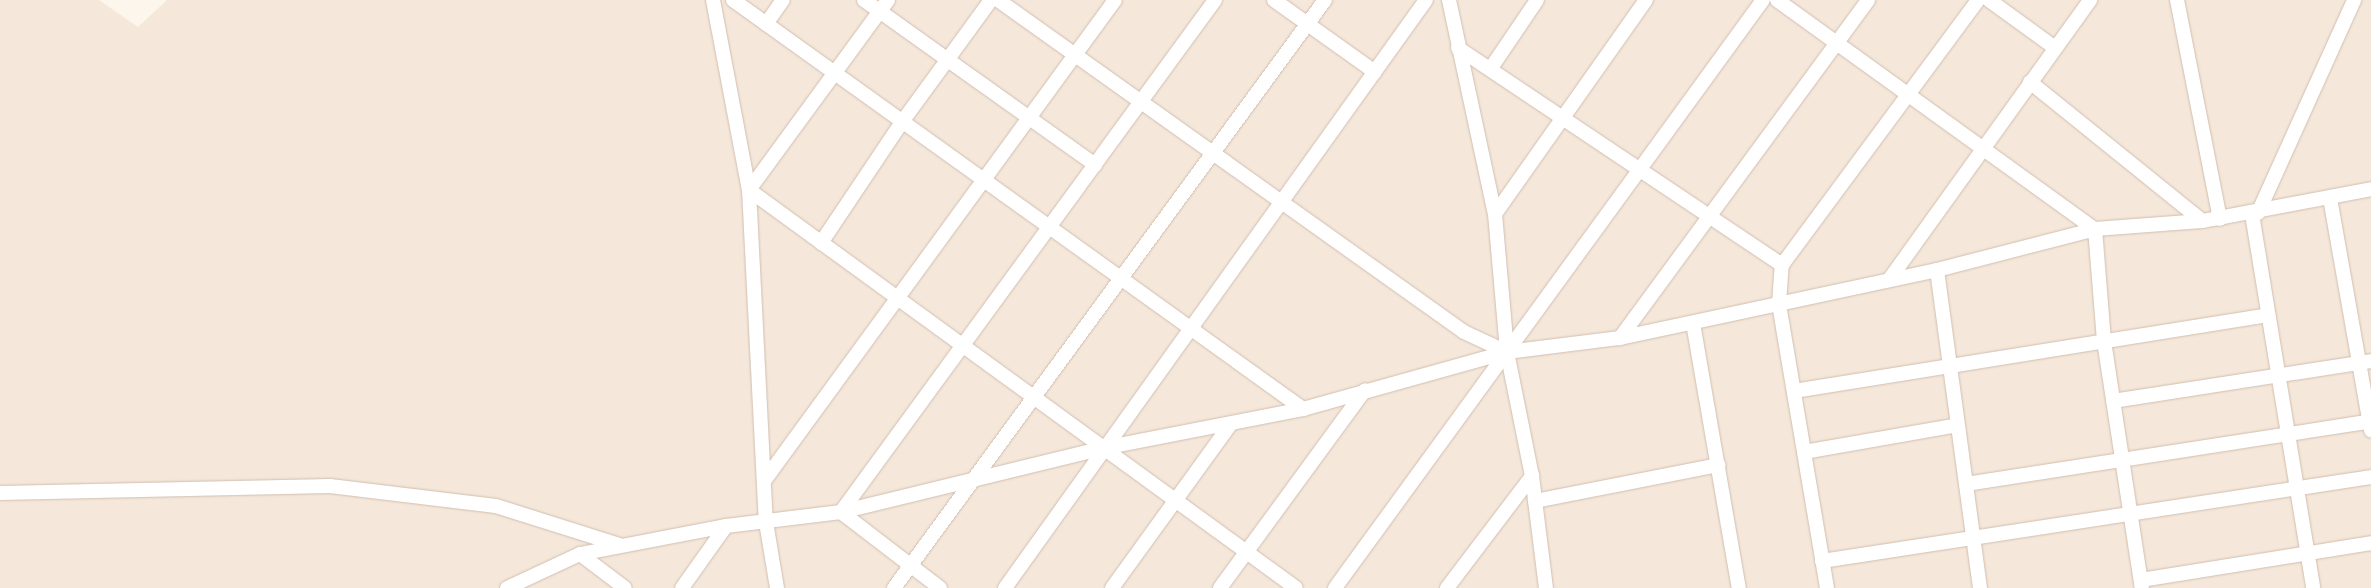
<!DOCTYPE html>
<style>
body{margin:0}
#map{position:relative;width:2371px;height:588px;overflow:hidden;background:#fdf6ec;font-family:Quicksand,sans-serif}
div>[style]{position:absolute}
.residential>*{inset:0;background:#f5e8da}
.roads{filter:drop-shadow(0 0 1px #d1beb0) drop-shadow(0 0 1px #d1beb0)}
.minor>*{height:14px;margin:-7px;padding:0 7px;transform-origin:7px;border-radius:7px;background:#fff}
span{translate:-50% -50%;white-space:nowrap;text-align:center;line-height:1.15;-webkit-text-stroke:4px #fffaf3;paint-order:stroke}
</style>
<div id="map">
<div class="residential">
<div style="clip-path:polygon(0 0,99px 0,138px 27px,167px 0,2371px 0,2371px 588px,0 588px)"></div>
</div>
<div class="roads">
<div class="minor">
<div style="left:713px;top:0;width:193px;rotate:79.3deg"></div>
<div style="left:749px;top:190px;width:332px;rotate:87.1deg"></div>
<div style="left:766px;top:522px;width:67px;rotate:80.5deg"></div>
<div style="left:733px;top:0;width:702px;rotate:35.66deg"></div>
<div style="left:864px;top:0;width:284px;rotate:35.5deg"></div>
<div style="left:888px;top:0;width:235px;rotate:126.2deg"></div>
<div style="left:749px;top:190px;width:676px;rotate:36.04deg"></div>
<div style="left:998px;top:0;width:572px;rotate:35.47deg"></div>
<div style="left:1464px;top:332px;width:47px;rotate:24.9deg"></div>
<div style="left:1507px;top:352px;width:126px;rotate:78.6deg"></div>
<div style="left:1532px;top:476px;width:113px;rotate:82.9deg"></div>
<div style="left:1274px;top:0;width:124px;rotate:35.5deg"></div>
<div style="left:1449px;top:0;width:219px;rotate:77.9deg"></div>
<div style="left:1495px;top:214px;width:139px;rotate:85deg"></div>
<div style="left:1777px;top:0;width:392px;rotate:35.8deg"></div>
<div style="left:2095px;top:229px;width:112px;rotate:85.4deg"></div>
<div style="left:2104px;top:341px;width:250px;rotate:81.3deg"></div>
<div style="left:1989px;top:0;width:82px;rotate:36deg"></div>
<div style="left:2177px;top:0;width:223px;rotate:78.9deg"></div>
<div style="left:766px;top:24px;width:29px;rotate:-55deg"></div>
<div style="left:1458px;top:48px;width:390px;rotate:33.8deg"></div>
<div style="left:1491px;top:68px;width:82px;rotate:-55.9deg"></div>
<div style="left:2030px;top:82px;width:221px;rotate:38.9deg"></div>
<div style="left:2330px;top:198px;width:236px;rotate:80deg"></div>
<div style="left:2258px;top:213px;width:234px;rotate:-65.7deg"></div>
<div style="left:1495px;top:214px;width:262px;rotate:-54.8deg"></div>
<div style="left:2252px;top:214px;width:379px;rotate:80.7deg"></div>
<div style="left:821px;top:243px;width:146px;rotate:-56.2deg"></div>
<div style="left:902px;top:122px;width:151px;rotate:-53.9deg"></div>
<div style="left:1937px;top:270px;width:321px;rotate:82.3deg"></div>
<div style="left:1889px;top:280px;width:345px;rotate:-54.3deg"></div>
<div style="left:1693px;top:323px;width:269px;rotate:80.2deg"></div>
<div style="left:1620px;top:338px;width:419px;rotate:-53.7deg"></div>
<div style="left:1794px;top:391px;width:480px;rotate:-9.1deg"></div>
<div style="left:2113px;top:401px;width:261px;rotate:-8.8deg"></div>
<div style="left:1804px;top:452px;width:156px;rotate:-9.9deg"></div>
<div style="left:764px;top:481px;width:595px;rotate:-53.88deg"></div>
<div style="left:1966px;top:484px;width:410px;rotate:-8.8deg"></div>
<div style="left:0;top:493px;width:330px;rotate:-1.2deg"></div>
<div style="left:330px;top:486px;width:167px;rotate:6.9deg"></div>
<div style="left:496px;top:506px;width:130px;rotate:17.5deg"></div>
<div style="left:1535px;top:501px;width:187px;rotate:-11.1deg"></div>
<div style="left:580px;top:554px;width:56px;rotate:37.1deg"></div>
<div style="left:1822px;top:561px;width:555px;rotate:-8.7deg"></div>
<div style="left:2141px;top:580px;width:233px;rotate:-9.1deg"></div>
<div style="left:507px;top:588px;width:81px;rotate:-25deg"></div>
<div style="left:580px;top:554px;width:149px;rotate:-10.9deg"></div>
<div style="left:726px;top:526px;width:116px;rotate:-6.9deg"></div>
<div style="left:841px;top:512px;width:270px;rotate:-13.7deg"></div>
<div style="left:1103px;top:448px;width:204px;rotate:-11deg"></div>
<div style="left:1303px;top:409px;width:212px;rotate:-15.6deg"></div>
<div style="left:1507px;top:352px;width:114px;rotate:-7.1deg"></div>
<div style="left:1620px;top:338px;width:324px;rotate:-12.1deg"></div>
<div style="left:1937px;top:270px;width:163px;rotate:-14.5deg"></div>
<div style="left:2095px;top:229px;width:107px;rotate:-4.3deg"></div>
<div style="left:2202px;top:221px;width:172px;rotate:-10.7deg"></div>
<div style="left:682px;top:588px;width:76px;rotate:-54.6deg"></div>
<div style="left:894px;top:588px;width:729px;rotate:-53.76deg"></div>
<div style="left:940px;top:588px;width:125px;rotate:-142.5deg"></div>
<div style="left:841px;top:512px;width:634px;rotate:-53.85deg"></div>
<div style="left:1005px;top:588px;width:723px;rotate:-54.4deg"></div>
<div style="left:1112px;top:588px;width:201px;rotate:-54.1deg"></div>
<div style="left:1220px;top:588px;width:245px;rotate:-53.8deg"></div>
<div style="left:1335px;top:588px;width:727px;rotate:-53.95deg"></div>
<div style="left:1447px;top:588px;width:141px;rotate:-52.8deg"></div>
<div style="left:1827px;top:588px;width:288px;rotate:-99.6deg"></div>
<div style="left:1779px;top:304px;width:39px;rotate:-86deg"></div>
<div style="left:1782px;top:265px;width:330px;rotate:-53.5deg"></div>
</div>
</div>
</div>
